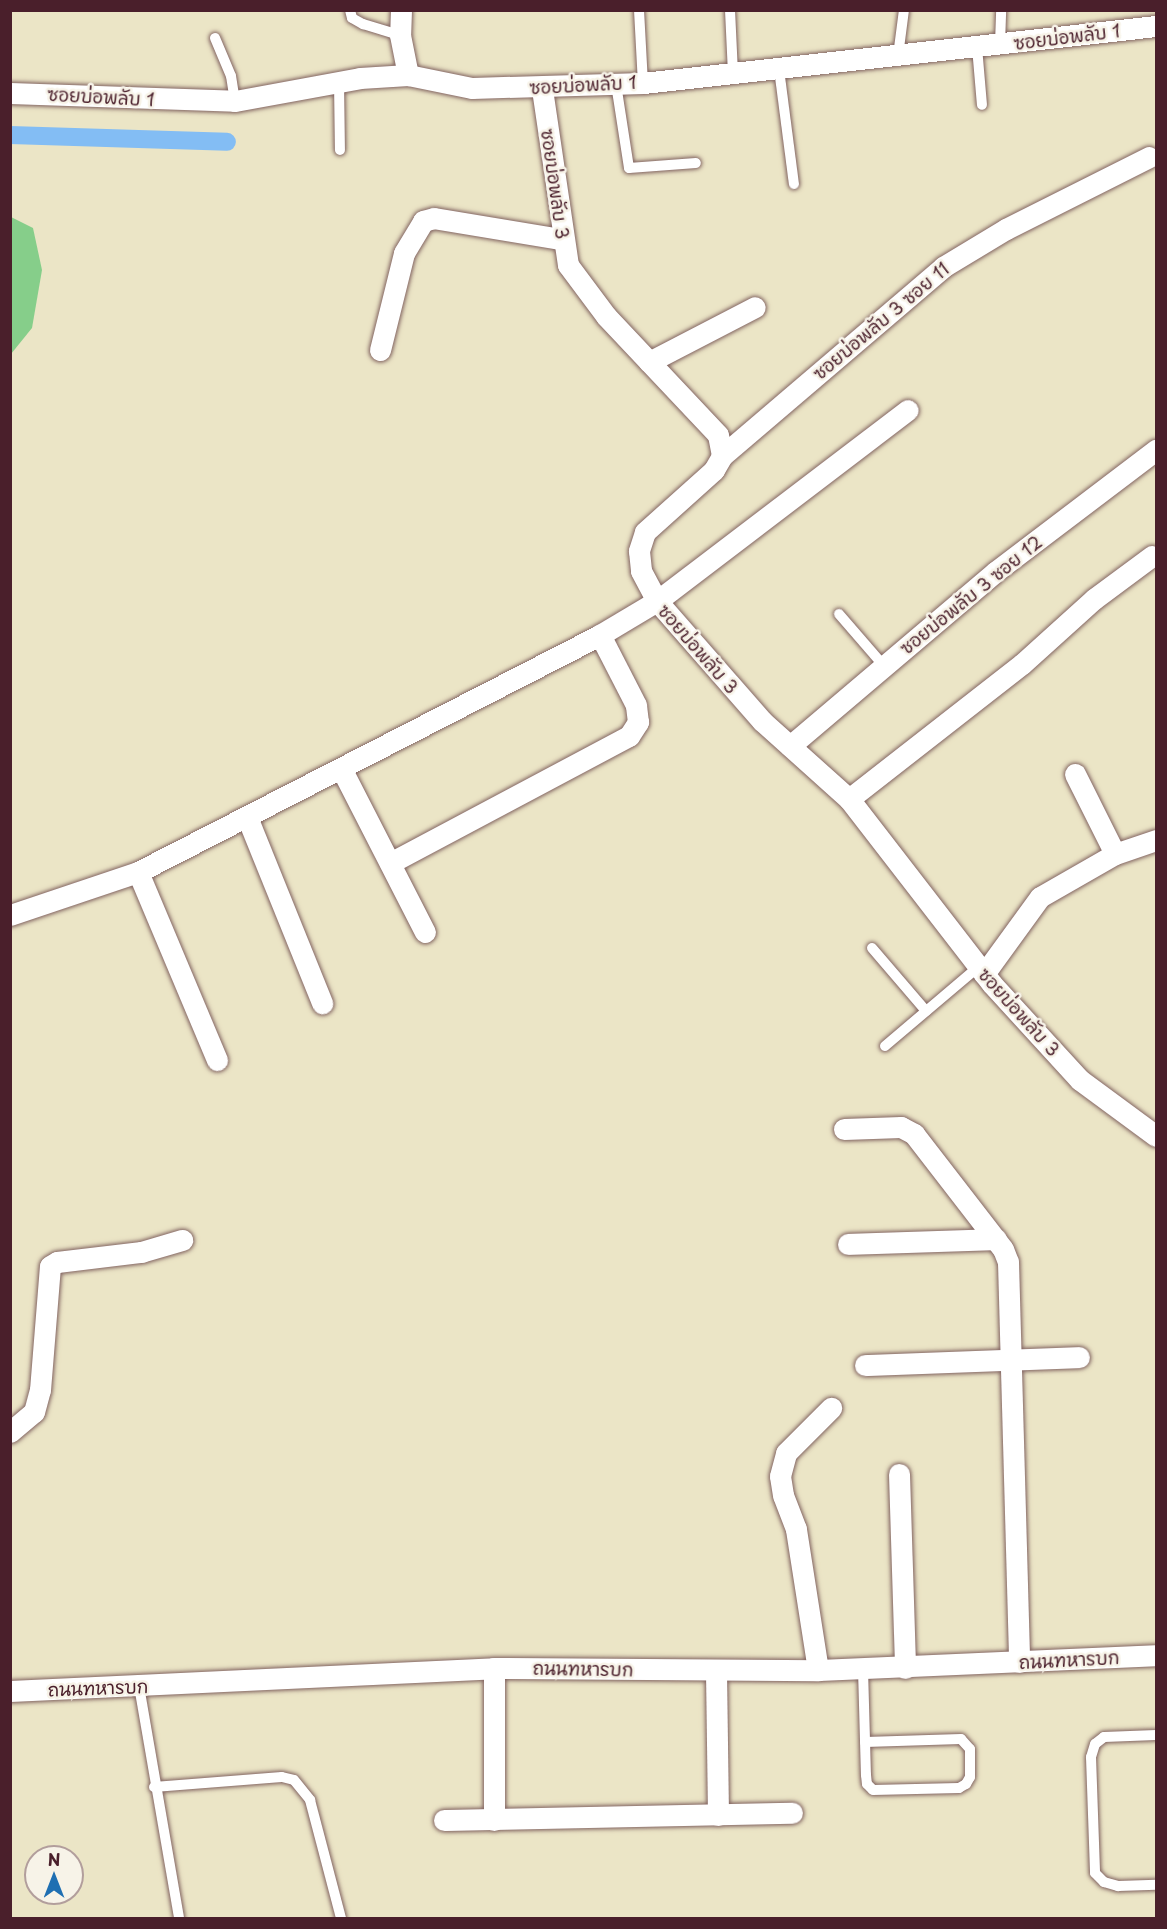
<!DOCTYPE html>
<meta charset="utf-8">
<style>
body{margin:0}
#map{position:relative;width:1167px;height:1929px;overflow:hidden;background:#ebe5c6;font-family:"Playpen Sans","Playpen Sans Thai",sans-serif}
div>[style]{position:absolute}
.green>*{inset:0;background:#86ce8a}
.canal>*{height:18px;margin:-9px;padding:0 9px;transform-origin:9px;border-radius:9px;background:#83bdf4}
.roads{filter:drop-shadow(0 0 2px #826461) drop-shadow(0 0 2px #826461)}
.lane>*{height:10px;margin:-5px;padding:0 5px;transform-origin:5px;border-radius:5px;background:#fff}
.street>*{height:21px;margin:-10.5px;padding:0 10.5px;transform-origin:10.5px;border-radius:10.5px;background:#fff}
span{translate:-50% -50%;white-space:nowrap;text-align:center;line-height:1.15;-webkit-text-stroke:5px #f7f3e8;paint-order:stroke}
.street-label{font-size:18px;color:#4a1f2b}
.frame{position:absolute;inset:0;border:12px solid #4a1f2b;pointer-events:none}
.north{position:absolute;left:24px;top:1845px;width:60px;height:60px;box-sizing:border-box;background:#f7f3e8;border:2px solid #b29e9c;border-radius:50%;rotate:0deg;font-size:16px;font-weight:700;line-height:24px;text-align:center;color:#4a1f2b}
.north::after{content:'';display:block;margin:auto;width:21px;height:27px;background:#1f6fb2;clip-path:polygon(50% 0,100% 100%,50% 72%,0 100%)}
</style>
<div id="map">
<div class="green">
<div style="clip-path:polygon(11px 217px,33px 228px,42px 270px,32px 328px,11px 354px)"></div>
</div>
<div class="canal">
<div style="left:10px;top:135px;width:217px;rotate:1.8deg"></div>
</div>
<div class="roads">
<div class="lane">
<div style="left:350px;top:10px;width:8px;rotate:76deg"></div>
<div style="left:352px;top:18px;width:13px;rotate:29deg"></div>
<div style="left:363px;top:24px;width:39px;rotate:17deg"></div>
<div style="left:639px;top:10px;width:73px;rotate:86.9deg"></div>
<div style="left:730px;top:10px;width:63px;rotate:87.3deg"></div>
<div style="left:215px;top:38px;width:41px;rotate:67.2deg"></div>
<div style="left:231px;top:76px;width:25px;rotate:81deg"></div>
<div style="left:1000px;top:44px;width:34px;rotate:-88deg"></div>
<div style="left:977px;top:47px;width:58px;rotate:85.1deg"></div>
<div style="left:898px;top:56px;width:46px;rotate:-82.6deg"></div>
<div style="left:779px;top:69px;width:116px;rotate:82.6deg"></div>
<div style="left:339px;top:82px;width:68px;rotate:89.2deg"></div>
<div style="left:616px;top:84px;width:85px;rotate:81.2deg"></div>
<div style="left:629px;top:168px;width:67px;rotate:-4.3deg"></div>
<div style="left:839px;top:614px;width:69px;rotate:49.1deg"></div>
<div style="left:872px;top:948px;width:83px;rotate:49.4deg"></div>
<div style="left:885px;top:1046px;width:122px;rotate:-40.3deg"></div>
<div style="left:863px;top:1669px;width:106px;rotate:88.4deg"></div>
<div style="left:866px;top:1775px;width:9px;rotate:84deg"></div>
<div style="left:867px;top:1784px;width:8px;rotate:45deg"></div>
<div style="left:873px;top:1790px;width:86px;rotate:-1.3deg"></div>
<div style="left:959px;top:1788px;width:8px;rotate:-30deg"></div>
<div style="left:966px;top:1784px;width:8px;rotate:-60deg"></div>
<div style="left:970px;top:1777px;width:28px;rotate:-90deg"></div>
<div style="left:970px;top:1749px;width:13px;rotate:-132deg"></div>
<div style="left:961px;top:1739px;width:96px;rotate:178.2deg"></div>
<div style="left:139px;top:1686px;width:235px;rotate:80.2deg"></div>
<div style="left:1156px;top:1735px;width:52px;rotate:177.8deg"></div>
<div style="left:1104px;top:1737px;width:11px;rotate:142deg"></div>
<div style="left:1095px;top:1744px;width:14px;rotate:107deg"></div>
<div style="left:1091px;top:1757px;width:116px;rotate:88deg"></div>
<div style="left:1095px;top:1873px;width:13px;rotate:45deg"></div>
<div style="left:1104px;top:1882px;width:15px;rotate:16deg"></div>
<div style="left:1118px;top:1886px;width:38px;rotate:-2deg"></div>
<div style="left:154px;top:1787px;width:128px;rotate:-4.5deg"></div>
<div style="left:282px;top:1777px;width:12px;rotate:14deg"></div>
<div style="left:294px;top:1780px;width:26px;rotate:51deg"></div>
<div style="left:310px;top:1800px;width:122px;rotate:75.3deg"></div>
</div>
<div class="street">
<div style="left:401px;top:10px;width:25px;rotate:92deg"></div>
<div style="left:400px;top:35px;width:41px;rotate:78.7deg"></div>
<div style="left:542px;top:89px;width:178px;rotate:81.6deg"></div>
<div style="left:568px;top:265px;width:64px;rotate:53.3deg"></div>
<div style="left:606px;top:316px;width:163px;rotate:46.7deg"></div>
<div style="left:718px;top:435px;width:21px;rotate:79deg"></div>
<div style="left:722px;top:456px;width:16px;rotate:120deg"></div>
<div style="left:714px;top:470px;width:93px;rotate:138.1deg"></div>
<div style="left:645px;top:532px;width:20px;rotate:108deg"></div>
<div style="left:639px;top:551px;width:20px;rotate:84deg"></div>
<div style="left:641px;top:571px;width:34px;rotate:62deg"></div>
<div style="left:657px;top:601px;width:159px;rotate:48.8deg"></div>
<div style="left:762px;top:721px;width:117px;rotate:41.9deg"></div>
<div style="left:849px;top:799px;width:234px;rotate:52.3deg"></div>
<div style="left:992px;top:984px;width:130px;rotate:47.5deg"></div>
<div style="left:1080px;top:1080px;width:94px;rotate:36.4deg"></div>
<div style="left:10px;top:93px;width:225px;rotate:2deg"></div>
<div style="left:235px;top:101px;width:127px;rotate:-10.4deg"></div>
<div style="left:360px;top:78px;width:48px;rotate:-3.6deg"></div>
<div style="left:408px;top:75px;width:65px;rotate:11.5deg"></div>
<div style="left:472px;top:88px;width:171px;rotate:-1.7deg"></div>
<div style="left:643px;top:83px;width:516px;rotate:-6.34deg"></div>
<div style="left:380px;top:350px;width:100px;rotate:-76.1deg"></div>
<div style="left:404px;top:253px;width:37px;rotate:-59deg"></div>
<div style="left:423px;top:221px;width:11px;rotate:-15deg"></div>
<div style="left:434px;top:218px;width:129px;rotate:9.4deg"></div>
<div style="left:649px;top:362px;width:119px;rotate:-27.4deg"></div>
<div style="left:722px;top:456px;width:291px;rotate:-40.5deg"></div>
<div style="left:943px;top:267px;width:74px;rotate:-31.1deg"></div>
<div style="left:1006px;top:229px;width:160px;rotate:-26.7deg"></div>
<div style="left:790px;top:746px;width:269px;rotate:-40.3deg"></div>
<div style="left:995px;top:572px;width:202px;rotate:-37.2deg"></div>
<div style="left:342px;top:770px;width:182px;rotate:62.9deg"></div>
<div style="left:1075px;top:774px;width:89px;rotate:63.4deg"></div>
<div style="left:849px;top:799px;width:219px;rotate:-38deg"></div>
<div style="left:1022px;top:664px;width:97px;rotate:-42.1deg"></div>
<div style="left:1094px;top:599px;width:72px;rotate:-36.6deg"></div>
<div style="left:247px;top:817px;width:201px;rotate:68deg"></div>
<div style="left:390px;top:863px;width:271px;rotate:-28deg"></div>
<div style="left:629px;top:736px;width:17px;rotate:-57deg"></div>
<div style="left:638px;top:722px;width:17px;rotate:-97deg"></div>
<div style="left:636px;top:705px;width:79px;rotate:-117.2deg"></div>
<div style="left:138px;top:872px;width:204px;rotate:67.2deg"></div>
<div style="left:10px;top:915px;width:135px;rotate:-18.6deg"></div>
<div style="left:138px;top:872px;width:519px;rotate:-27.16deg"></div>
<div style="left:600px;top:635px;width:66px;rotate:-30.8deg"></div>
<div style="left:657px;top:601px;width:315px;rotate:-37.3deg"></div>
<div style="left:984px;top:974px;width:95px;rotate:-54deg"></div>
<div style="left:1040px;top:897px;width:86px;rotate:-29.8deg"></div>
<div style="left:1115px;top:854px;width:43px;rotate:-18.9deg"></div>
<div style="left:844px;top:1129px;width:57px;rotate:-2deg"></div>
<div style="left:901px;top:1127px;width:15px;rotate:28deg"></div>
<div style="left:914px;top:1134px;width:145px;rotate:52.3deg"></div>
<div style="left:1003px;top:1249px;width:14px;rotate:69deg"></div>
<div style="left:1008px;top:1262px;width:400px;rotate:88.4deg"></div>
<div style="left:848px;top:1244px;width:148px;rotate:-1.9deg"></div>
<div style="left:865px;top:1365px;width:214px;rotate:-2.1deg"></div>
<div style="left:10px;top:1432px;width:31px;rotate:-40deg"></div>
<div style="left:34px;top:1412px;width:23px;rotate:-75deg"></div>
<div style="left:40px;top:1390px;width:124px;rotate:-85.4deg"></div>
<div style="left:50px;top:1266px;width:8px;rotate:-30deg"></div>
<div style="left:57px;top:1262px;width:85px;rotate:-6.8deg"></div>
<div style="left:141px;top:1252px;width:43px;rotate:-16.3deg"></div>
<div style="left:899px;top:1474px;width:194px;rotate:88.2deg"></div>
<div style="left:494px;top:1668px;width:152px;rotate:90deg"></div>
<div style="left:818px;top:1670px;width:143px;rotate:-98.9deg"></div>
<div style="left:796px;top:1529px;width:36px;rotate:-111deg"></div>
<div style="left:783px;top:1495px;width:19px;rotate:-99deg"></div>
<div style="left:780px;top:1476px;width:24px;rotate:-75deg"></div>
<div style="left:786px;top:1453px;width:64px;rotate:-45deg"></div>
<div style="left:716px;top:1671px;width:144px;rotate:89.2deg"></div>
<div style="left:10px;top:1691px;width:485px;rotate:-2.7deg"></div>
<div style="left:494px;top:1668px;width:324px;rotate:0.4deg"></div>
<div style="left:818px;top:1670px;width:338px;rotate:-2.5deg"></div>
<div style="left:444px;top:1820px;width:348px;rotate:-1.2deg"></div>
</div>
</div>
<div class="street-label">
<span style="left:1067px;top:37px;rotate:-7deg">ซอยบ่อพลับ 1</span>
<span style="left:583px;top:85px;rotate:-3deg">ซอยบ่อพลับ 1</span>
<span style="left:101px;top:97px;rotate:3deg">ซอยบ่อพลับ 1</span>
<span style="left:555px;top:184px;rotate:82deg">ซอยบ่อพลับ 3</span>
<span style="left:881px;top:321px;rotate:-40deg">ซอยบ่อพลับ 3 ซอย 11</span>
<span style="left:971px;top:595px;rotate:-39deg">ซอยบ่อพลับ 3 ซอย 12</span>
<span style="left:698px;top:649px;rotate:49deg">ซอยบ่อพลับ 3</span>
<span style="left:1019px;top:1012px;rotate:48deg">ซอยบ่อพลับ 3</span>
<span style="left:1069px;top:1660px;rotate:-3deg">ถนนทหารบก</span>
<span style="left:583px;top:1669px;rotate:1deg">ถนนทหารบก</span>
<span style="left:98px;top:1688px;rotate:-2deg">ถนนทหารบก</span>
</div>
<div class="frame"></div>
<div class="north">N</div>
</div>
